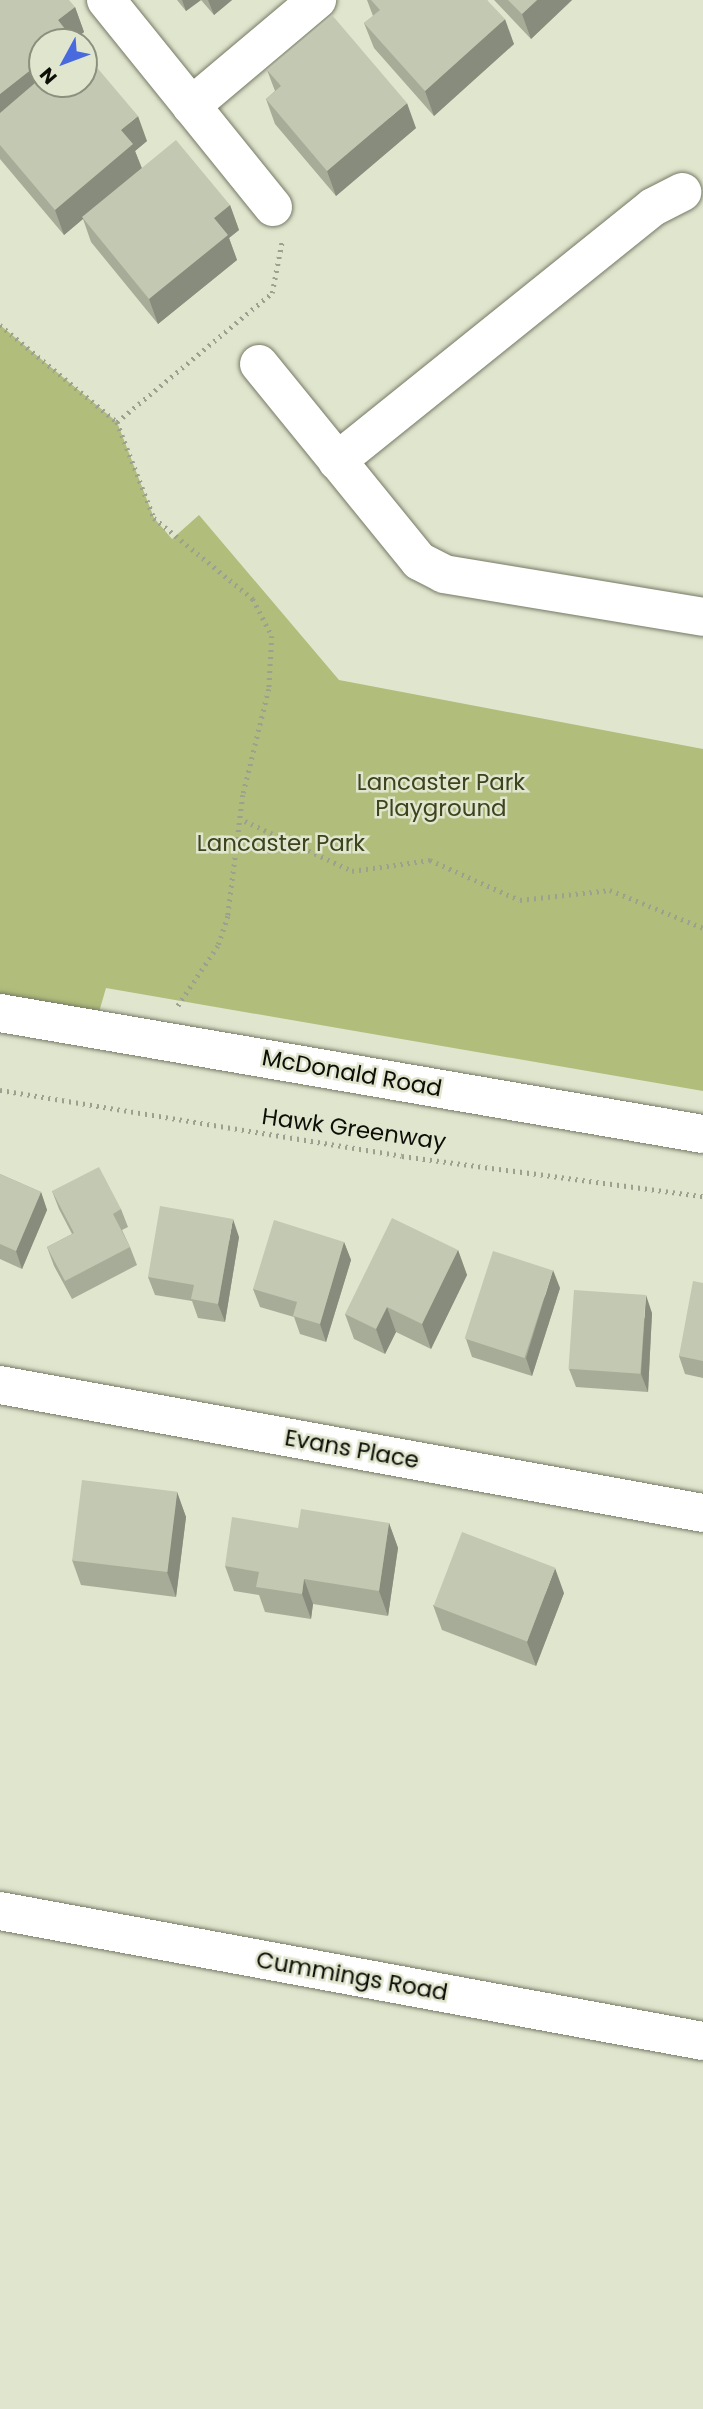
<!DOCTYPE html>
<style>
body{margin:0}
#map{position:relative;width:703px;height:2409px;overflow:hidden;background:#e0e5ce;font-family:Poppins,sans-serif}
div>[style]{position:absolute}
.green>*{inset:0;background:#b0bd7b}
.path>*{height:4.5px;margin-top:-2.25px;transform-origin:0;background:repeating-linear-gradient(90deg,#9ca08e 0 2px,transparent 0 7px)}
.roads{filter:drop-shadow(0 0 2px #757a65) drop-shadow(0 0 2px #757a65)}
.minor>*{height:38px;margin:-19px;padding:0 19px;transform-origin:19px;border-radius:19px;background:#fff}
.wall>*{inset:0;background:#a7ac98}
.shaded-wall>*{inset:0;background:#888c7c}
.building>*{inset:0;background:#c2c8b1;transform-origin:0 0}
span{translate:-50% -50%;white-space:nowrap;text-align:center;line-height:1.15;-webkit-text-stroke:5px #e0e5ce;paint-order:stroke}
.park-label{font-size:23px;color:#3c431d}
.street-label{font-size:23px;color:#0c0e07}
.north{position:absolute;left:28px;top:28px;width:70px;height:70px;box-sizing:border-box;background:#e0e5ce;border:2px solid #8b8f7e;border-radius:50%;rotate:229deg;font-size:19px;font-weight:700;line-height:28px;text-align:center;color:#0c0e07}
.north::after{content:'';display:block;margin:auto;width:24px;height:32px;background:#496ade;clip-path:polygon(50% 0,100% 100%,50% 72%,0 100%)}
</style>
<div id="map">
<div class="green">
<div style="clip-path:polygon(0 325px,117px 422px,154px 518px,172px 539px,199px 515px,339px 680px,703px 749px,703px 1091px,106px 988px,94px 1029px,0 1013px)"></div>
</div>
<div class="path">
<div style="left:0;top:325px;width:152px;rotate:39.7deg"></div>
<div style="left:117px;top:422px;width:103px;rotate:68.9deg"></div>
<div style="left:154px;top:518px;width:128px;rotate:39.3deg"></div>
<div style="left:253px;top:599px;width:42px;rotate:62.8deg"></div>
<div style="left:272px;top:636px;width:53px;rotate:93.2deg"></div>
<div style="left:269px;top:689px;width:109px;rotate:103.8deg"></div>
<div style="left:243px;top:795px;width:122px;rotate:97.1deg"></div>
<div style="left:228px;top:916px;width:32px;rotate:108deg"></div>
<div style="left:218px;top:946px;width:72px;rotate:123.7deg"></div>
<div style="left:117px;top:422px;width:202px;rotate:-39.8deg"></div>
<div style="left:272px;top:293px;width:53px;rotate:-79.1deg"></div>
<div style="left:245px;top:821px;width:118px;rotate:25deg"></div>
<div style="left:352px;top:871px;width:79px;rotate:-8deg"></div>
<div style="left:430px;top:860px;width:98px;rotate:24deg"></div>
<div style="left:520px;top:900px;width:91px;rotate:-6.3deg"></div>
<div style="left:610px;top:890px;width:100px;rotate:22.2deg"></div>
<div style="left:0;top:1090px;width:407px;rotate:9.3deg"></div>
<div style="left:402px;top:1156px;width:304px;rotate:7.6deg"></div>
</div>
<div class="roads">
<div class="minor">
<div style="left:106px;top:0;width:266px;rotate:51.1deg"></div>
<div style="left:191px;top:106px;width:165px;rotate:-40.1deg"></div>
<div style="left:259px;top:364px;width:254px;rotate:50.9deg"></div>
<div style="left:419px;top:561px;width:28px;rotate:27deg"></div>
<div style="left:444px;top:574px;width:263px;rotate:9.4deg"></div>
<div style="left:337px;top:461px;width:405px;rotate:-38.8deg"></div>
<div style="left:653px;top:207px;width:33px;rotate:-27deg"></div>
<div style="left:0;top:1013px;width:713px;rotate:9.77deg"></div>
<div style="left:0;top:1385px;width:715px;rotate:10.32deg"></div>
<div style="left:0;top:1911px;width:715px;rotate:10.48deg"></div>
</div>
</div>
<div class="wall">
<div style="clip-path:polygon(0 0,75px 7px,84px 32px,73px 41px,42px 42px,147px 141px,135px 151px,142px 168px,230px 205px,239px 230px,229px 238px,237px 260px,158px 324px,91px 242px,83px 219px,64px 235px,0 159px)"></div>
<div style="clip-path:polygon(177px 0,201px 0,186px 11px)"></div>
<div style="clip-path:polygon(201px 0,232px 0,214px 15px)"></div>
<div style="clip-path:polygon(367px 0,487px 0,514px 44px,434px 116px,374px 48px,364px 23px,373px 16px)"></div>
<div style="clip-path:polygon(494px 0,572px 0,531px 39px)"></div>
<div style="clip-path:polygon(267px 70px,416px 128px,336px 196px,275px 124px,266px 99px,275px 91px)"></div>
<div style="clip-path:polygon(0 1174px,41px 1192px,47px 1210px,22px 1269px,0 1259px)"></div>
<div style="clip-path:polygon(52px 1191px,121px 1209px,128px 1227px,122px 1230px,130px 1247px,137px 1265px,72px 1299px,54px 1266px,47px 1247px,72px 1234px,59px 1209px)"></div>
<div style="clip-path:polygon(239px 1237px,225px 1322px,198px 1318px,192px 1301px,155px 1295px,148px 1277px)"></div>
<div style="clip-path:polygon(344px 1242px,351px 1260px,326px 1342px,300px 1334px,294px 1317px,260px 1307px,253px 1289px)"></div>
<div style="clip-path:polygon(458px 1250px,467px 1275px,431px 1349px,396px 1332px,385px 1354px,354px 1339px,345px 1314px)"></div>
<div style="clip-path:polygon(703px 1283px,703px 1378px,685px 1374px,679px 1356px)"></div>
<div style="clip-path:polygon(560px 1288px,532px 1376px,472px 1357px,466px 1339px)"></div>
<div style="clip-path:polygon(652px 1313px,648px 1392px,576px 1387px,569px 1369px)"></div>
<div style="clip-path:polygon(177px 1492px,186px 1517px,176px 1597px,81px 1585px,72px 1560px)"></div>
<div style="clip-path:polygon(389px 1523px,398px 1548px,388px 1616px,313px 1604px,311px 1619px,265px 1612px,259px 1595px,234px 1591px,225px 1566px,298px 1528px)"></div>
<div style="clip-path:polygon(564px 1593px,536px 1666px,442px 1630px,433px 1605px)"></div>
</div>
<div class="shaded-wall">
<div style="clip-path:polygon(182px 0,201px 0,186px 11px)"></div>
<div style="clip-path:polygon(208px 0,232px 0,214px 15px)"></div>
<div style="clip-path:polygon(537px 0,572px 0,531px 39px,522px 14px)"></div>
<div style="clip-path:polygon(75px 7px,84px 32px,73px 41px,73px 42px,66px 42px,58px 20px)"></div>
<div style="clip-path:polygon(505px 19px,514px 44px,434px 116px,425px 91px)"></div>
<div style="clip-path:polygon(42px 61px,42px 84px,0 126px,0 94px)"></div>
<div style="clip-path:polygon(407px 103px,416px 128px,336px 196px,327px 171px)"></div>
<div style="clip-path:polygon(138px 116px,147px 141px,135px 151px,142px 169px,64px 235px,55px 210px,121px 130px)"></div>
<div style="clip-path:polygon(230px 205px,239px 230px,229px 238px,237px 260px,158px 324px,149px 299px,214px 218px)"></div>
<div style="clip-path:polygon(41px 1192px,47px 1210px,22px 1269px,16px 1251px)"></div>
<div style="clip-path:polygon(233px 1219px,239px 1237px,225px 1322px,218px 1304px)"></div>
<div style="clip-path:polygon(344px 1242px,351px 1260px,326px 1342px,320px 1324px)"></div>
<div style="clip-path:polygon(458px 1250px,467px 1275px,431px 1349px,422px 1324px)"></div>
<div style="clip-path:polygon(553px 1270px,560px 1288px,532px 1376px,526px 1358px)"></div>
<div style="clip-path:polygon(646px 1295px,652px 1313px,648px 1392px,641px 1374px)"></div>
<div style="clip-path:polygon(387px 1307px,396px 1332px,385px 1354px,376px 1329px)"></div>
<div style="clip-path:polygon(177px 1492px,186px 1517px,176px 1597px,167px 1572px)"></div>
<div style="clip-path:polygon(389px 1523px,398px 1548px,388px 1616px,379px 1591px)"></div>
<div style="clip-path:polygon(555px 1568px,564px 1593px,536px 1666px,527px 1642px)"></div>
<div style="clip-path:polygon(304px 1579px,313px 1604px,311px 1619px,302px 1594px)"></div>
</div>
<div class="building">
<div style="clip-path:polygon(0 0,69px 0,75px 7px,58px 20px,72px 38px,66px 42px,42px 42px,42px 61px,0 94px)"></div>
<div style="clip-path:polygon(371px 0,487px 0,505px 19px,425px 91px,364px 23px,380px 10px)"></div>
<div style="clip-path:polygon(508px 0,537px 0,522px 14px)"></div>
<div style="clip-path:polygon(332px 15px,407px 103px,327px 171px,266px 99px,281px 86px,267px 70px)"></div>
<div style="clip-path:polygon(94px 64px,138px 116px,121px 130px,133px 144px,55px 210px,0 145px,0 113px,42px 77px,42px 84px,84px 84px,84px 72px)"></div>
<div style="clip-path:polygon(176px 140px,230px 205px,214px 218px,228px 235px,149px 299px,82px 217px)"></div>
<div style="clip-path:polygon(99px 1167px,121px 1209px,113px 1214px,130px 1247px,65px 1281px,47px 1247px,74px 1233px,52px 1191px)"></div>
<div style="clip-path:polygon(0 1174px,41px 1192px,16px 1251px,0 1244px)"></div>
<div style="clip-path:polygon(160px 1206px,233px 1219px,218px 1304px,191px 1299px,194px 1285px,148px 1277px)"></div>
<div style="clip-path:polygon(392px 1218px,458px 1250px,422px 1324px,387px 1307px,376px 1329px,345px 1314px)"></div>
<div style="clip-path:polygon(274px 1220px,344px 1242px,320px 1324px,293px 1316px,297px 1302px,253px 1289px)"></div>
<div style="left:493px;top:1251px;width:63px;height:92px;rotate:18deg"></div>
<div style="clip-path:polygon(693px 1281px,703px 1283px,703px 1361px,679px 1356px)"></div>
<div style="left:574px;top:1290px;width:72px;height:79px;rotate:4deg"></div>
<div style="left:82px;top:1480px;width:96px;height:81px;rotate:7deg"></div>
<div style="clip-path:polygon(301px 1509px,389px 1523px,379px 1591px,304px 1579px,302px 1594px,256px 1587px,259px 1572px,225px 1566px,232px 1517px,298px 1528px)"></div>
<div style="left:462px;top:1532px;width:100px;height:79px;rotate:21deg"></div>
</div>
<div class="park-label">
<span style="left:441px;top:795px">Lancaster Park<br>Playground</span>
<span style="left:281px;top:843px">Lancaster Park</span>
</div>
<div class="street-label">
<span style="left:352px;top:1073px;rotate:10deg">McDonald Road</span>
<span style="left:354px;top:1129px;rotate:8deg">Hawk Greenway</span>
<span style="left:352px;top:1449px;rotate:10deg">Evans Place</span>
<span style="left:352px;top:1976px;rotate:10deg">Cummings Road</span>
</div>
<div class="north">N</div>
</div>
